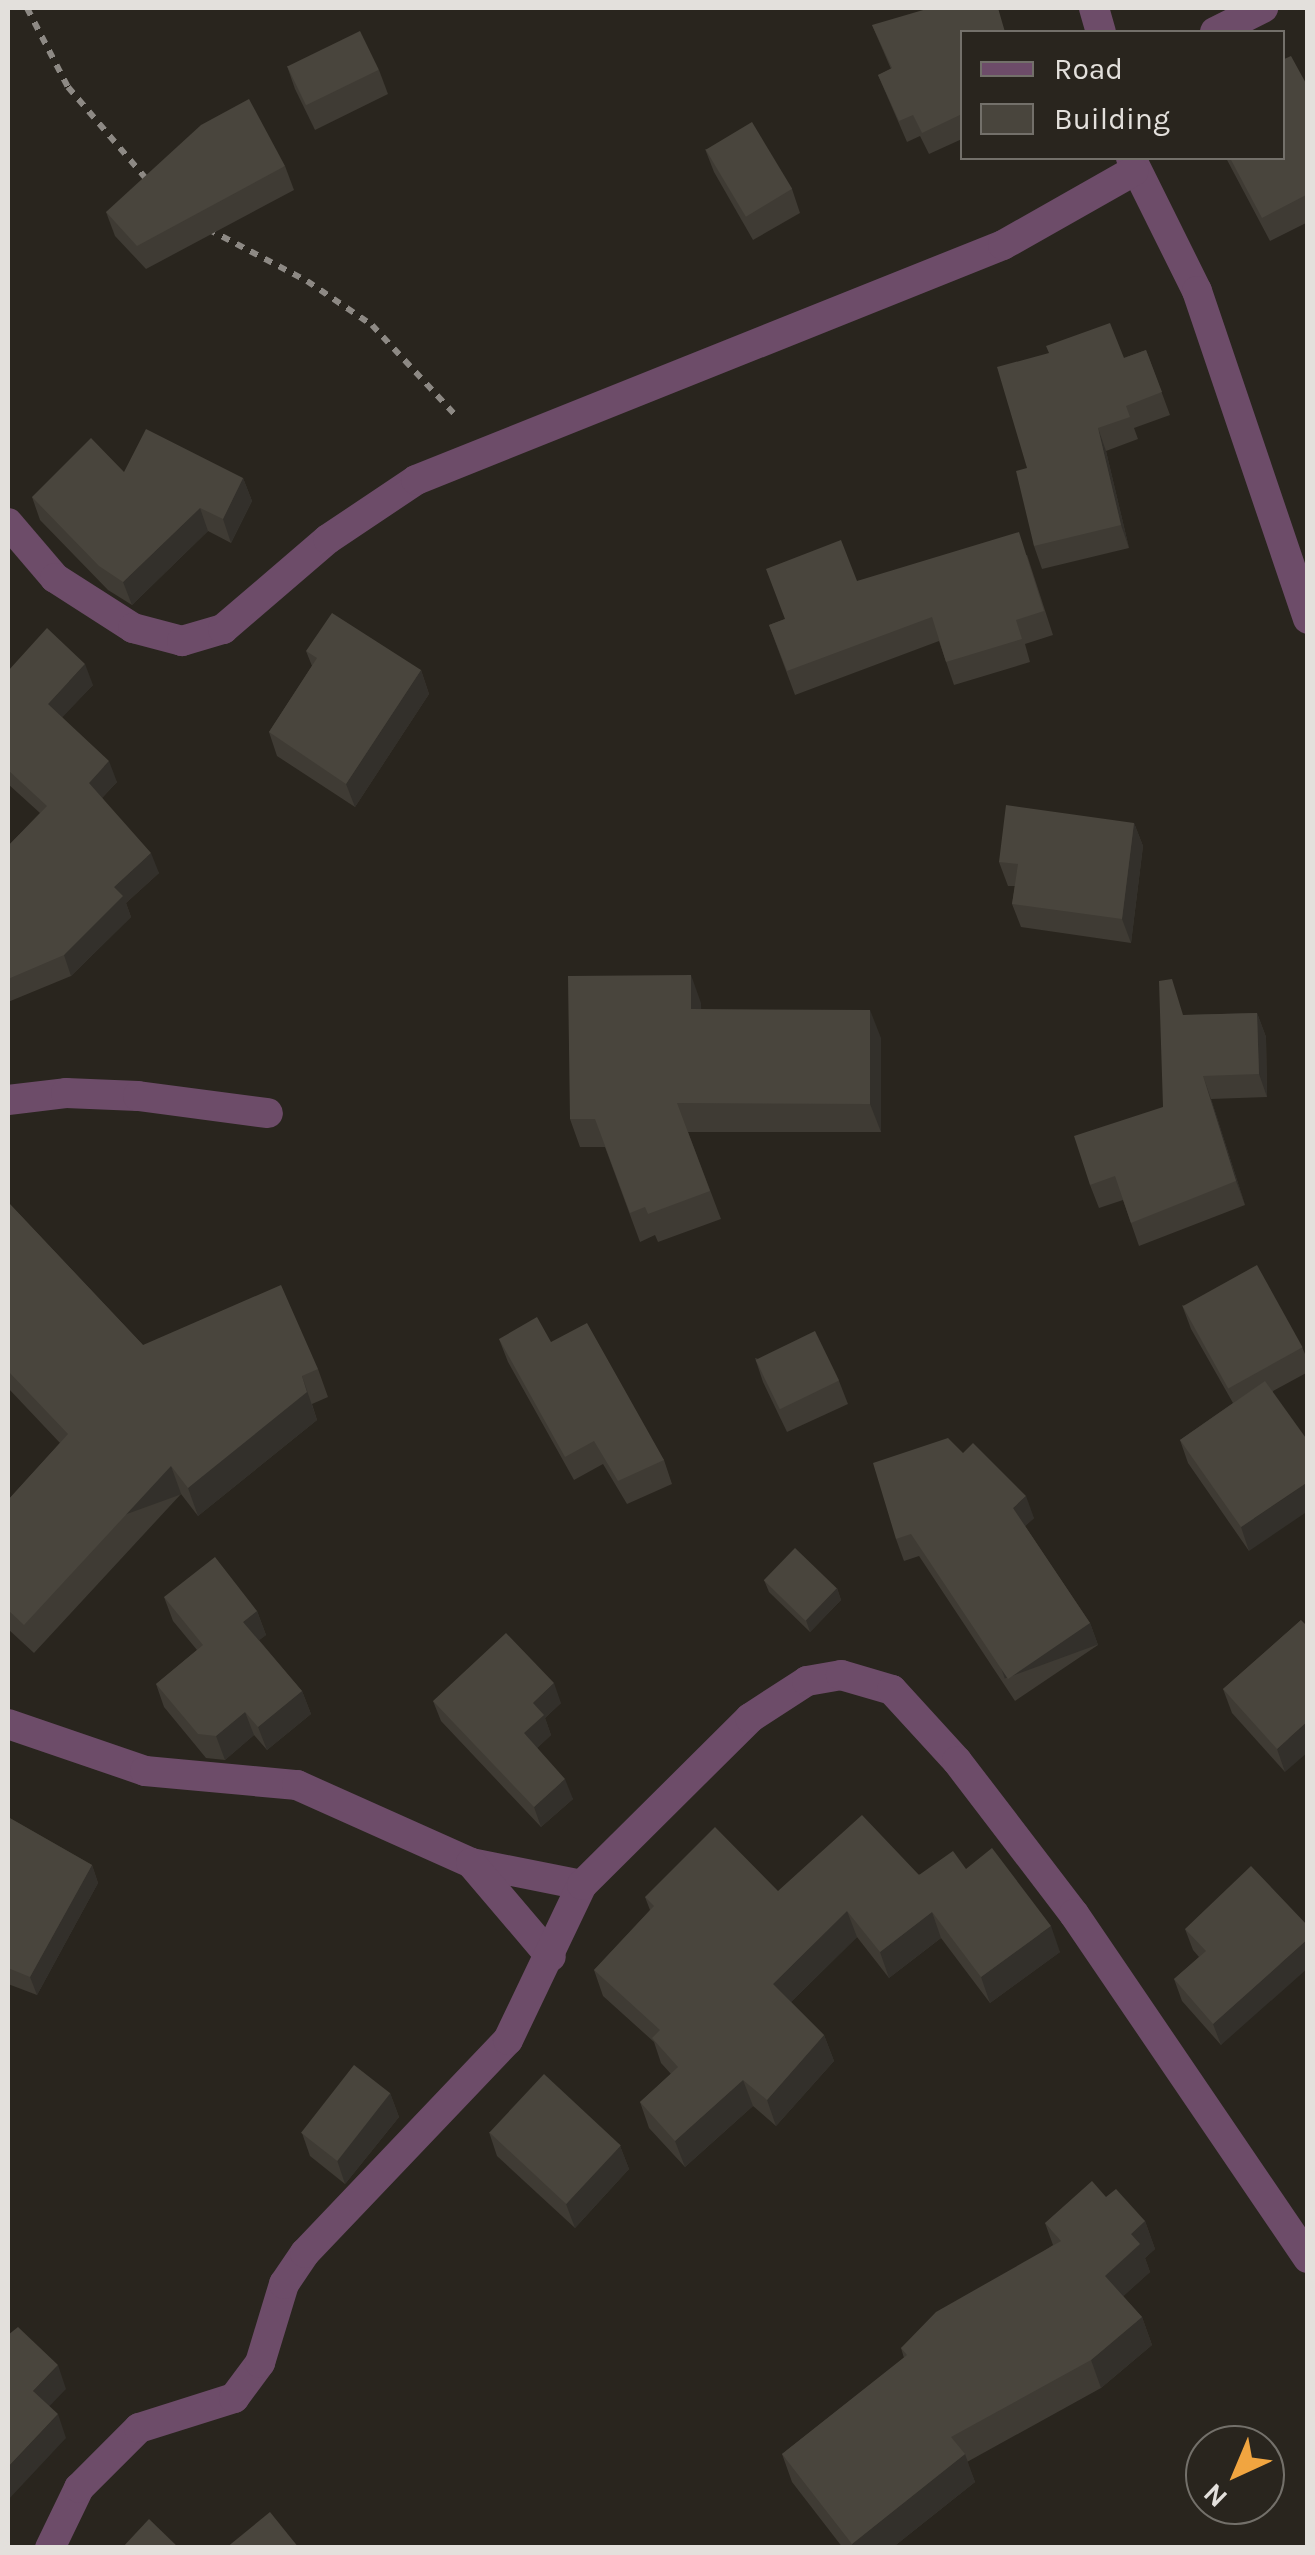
<!DOCTYPE html>
<style>
body{margin:0}
#map{position:relative;width:1315px;height:2555px;overflow:hidden;background:#29251e;font-family:Karla,sans-serif}
div>[style]{position:absolute}
.path>*{height:6px;margin-top:-3px;transform-origin:0;background:repeating-linear-gradient(90deg,#8d8984 0 8px,transparent 0 16px)}
.street>*{height:30px;margin:-15px;padding:0 15px;transform-origin:15px;border-radius:15px;background:#6d4c69}
.wall>*{inset:0;background:#3f3b34}
.shaded-wall>*{inset:0;background:#33302b;transform-origin:0 0}
.building>*{inset:0;background:#49453d;transform-origin:0 0}
span{translate:-50% -50%;white-space:nowrap;text-align:center;line-height:1.15;-webkit-text-stroke:8px #29251e;paint-order:stroke}
.frame{position:absolute;inset:0;border:10px solid #e3e0dc;pointer-events:none}
.legend{position:absolute;left:960px;top:30px;width:325px;height:130px;box-sizing:border-box;background:#29251e;border:2px solid #73706a;margin:0;padding:12px 18px;list-style:none;font-size:30px;color:#e3e0dc}
.legend li{display:flex;align-items:center;gap:20px;height:50px}
.legend b{width:50px;border:2px solid #73706a}
.north{position:absolute;left:1185px;top:2425px;width:100px;height:100px;box-sizing:border-box;background:#29251e;border:2px solid #73706a;border-radius:50%;rotate:224deg;font-size:28px;font-weight:700;line-height:40px;text-align:center;color:#e3e0dc}
.north::after{content:'';display:block;margin:auto;width:35px;height:45px;background:#f1a540;clip-path:polygon(50% 0,100% 100%,50% 72%,0 100%)}
</style>
<div id="map">
<div class="path">
<div style="left:27px;top:8px;width:89px;rotate:62.6deg"></div>
<div style="left:68px;top:87px;width:123px;rotate:49.6deg"></div>
<div style="left:208px;top:229px;width:112px;rotate:27.7deg"></div>
<div style="left:307px;top:281px;width:78px;rotate:34.1deg"></div>
<div style="left:372px;top:325px;width:127px;rotate:47.2deg"></div>
</div>
<div class="street">
<div style="left:1094px;top:8px;width:25px;rotate:74deg"></div>
<div style="left:1215px;top:32px;width:54px;rotate:-26.6deg"></div>
<div style="left:1131px;top:158px;width:148px;rotate:63.6deg"></div>
<div style="left:1197px;top:291px;width:346px;rotate:71.3deg"></div>
<div style="left:8px;top:523px;width:72px;rotate:49.5deg"></div>
<div style="left:55px;top:578px;width:93px;rotate:32.7deg"></div>
<div style="left:133px;top:628px;width:51px;rotate:14.9deg"></div>
<div style="left:182px;top:641px;width:43px;rotate:-16.3deg"></div>
<div style="left:223px;top:629px;width:138px;rotate:-40.6deg"></div>
<div style="left:328px;top:539px;width:106px;rotate:-33.8deg"></div>
<div style="left:416px;top:480px;width:632px;rotate:-21.82deg"></div>
<div style="left:1003px;top:245px;width:150px;rotate:-29.5deg"></div>
<div style="left:8px;top:1100px;width:58px;rotate:-6.9deg"></div>
<div style="left:66px;top:1093px;width:72px;rotate:2.4deg"></div>
<div style="left:138px;top:1096px;width:131px;rotate:7.5deg"></div>
<div style="left:8px;top:1724px;width:145px;rotate:18.9deg"></div>
<div style="left:145px;top:1771px;width:153px;rotate:5.3deg"></div>
<div style="left:297px;top:1785px;width:191px;rotate:24.1deg"></div>
<div style="left:471px;top:1863px;width:113px;rotate:11.2deg"></div>
<div style="left:471px;top:1863px;width:123px;rotate:49.6deg"></div>
<div style="left:50px;top:2548px;width:67px;rotate:-64.2deg"></div>
<div style="left:79px;top:2488px;width:85px;rotate:-45deg"></div>
<div style="left:139px;top:2428px;width:100px;rotate:-17.5deg"></div>
<div style="left:234px;top:2398px;width:44px;rotate:-53.4deg"></div>
<div style="left:260px;top:2363px;width:83px;rotate:-73.1deg"></div>
<div style="left:284px;top:2284px;width:37px;rotate:-56deg"></div>
<div style="left:305px;top:2253px;width:294px;rotate:-46.4deg"></div>
<div style="left:508px;top:2040px;width:172px;rotate:-64.5deg"></div>
<div style="left:582px;top:1885px;width:237px;rotate:-44.8deg"></div>
<div style="left:750px;top:1718px;width:68px;rotate:-33deg"></div>
<div style="left:807px;top:1681px;width:35px;rotate:-10deg"></div>
<div style="left:841px;top:1675px;width:53px;rotate:16.4deg"></div>
<div style="left:892px;top:1690px;width:96px;rotate:47.5deg"></div>
<div style="left:957px;top:1761px;width:193px;rotate:52.6deg"></div>
<div style="left:1074px;top:1914px;width:416px;rotate:55.8deg"></div>
</div>
<div class="wall">
<div style="clip-path:polygon(872px 25px,962px 32px,962px 139px,929px 154px,920px 136px,907px 142px,878px 75px,891px 69px)"></div>
<div style="clip-path:polygon(287px 66px,379px 70px,388px 94px,315px 130px,295px 89px)"></div>
<div style="clip-path:polygon(1308px 87px,1308px 222px,1270px 241px,1226px 158px,1282px 158px)"></div>
<div style="clip-path:polygon(705px 149px,792px 189px,800px 213px,753px 240px,714px 172px)"></div>
<div style="clip-path:polygon(285px 166px,294px 190px,146px 269px,115px 236px,106px 212px)"></div>
<div style="clip-path:polygon(1146px 350px,1170px 415px,1134px 428px,1138px 439px,1106px 451px,1129px 548px,1042px 569px,1034px 546px,1027px 468px,1124px 358px)"></div>
<div style="clip-path:polygon(243px 478px,252px 501px,231px 543px,208px 531px,132px 605px,108px 590px,40px 520px,32px 497px)"></div>
<div style="clip-path:polygon(1027px 555px,1053px 635px,1025px 644px,1030px 662px,954px 685px,939px 641px,795px 695px,769px 625px,785px 619px,857px 581px)"></div>
<div style="clip-path:polygon(306px 651px,421px 670px,429px 694px,355px 807px,277px 756px,269px 732px,312px 666px)"></div>
<div style="clip-path:polygon(8px 671px,93px 685px,62px 717px,117px 782px,102px 798px,159px 873px,126px 903px,131px 917px,71px 976px,8px 1002px,8px 846px,40px 813px,8px 784px)"></div>
<div style="clip-path:polygon(1134px 823px,1143px 846px,1131px 943px,1021px 927px,1012px 904px,1015px 886px,1008px 886px,999px 862px)"></div>
<div style="clip-path:polygon(701px 1003px,701px 1009px,881px 1038px,881px 1132px,688px 1132px,721px 1219px,658px 1242px,655px 1235px,640px 1242px,605px 1147px,580px 1147px,570px 1119px)"></div>
<div style="clip-path:polygon(1257px 1013px,1266px 1037px,1267px 1097px,1211px 1099px,1245px 1205px,1139px 1246px,1123px 1200px,1099px 1208px,1090px 1185px,1163px 1107px,1184px 1015px)"></div>
<div style="clip-path:polygon(8px 1202px,143px 1345px,318px 1369px,328px 1397px,312px 1404px,317px 1420px,198px 1516px,181px 1494px,34px 1653px,8px 1629px,8px 1500px,60px 1443px,8px 1388px)"></div>
<div style="clip-path:polygon(1182px 1305px,1302px 1347px,1308px 1361px,1308px 1372px,1273px 1391px,1249px 1551px,1188px 1463px,1180px 1440px,1233px 1403px,1191px 1329px)"></div>
<div style="clip-path:polygon(499px 1339px,551px 1342px,664px 1460px,672px 1484px,627px 1504px,603px 1464px,574px 1480px,508px 1362px)"></div>
<div style="clip-path:polygon(755px 1358px,839px 1381px,848px 1404px,787px 1432px,763px 1382px)"></div>
<div style="clip-path:polygon(963px 1453px,1034px 1518px,1025px 1526px,1090px 1623px,1098px 1645px,1015px 1701px,919px 1556px,904px 1561px,896px 1539px)"></div>
<div style="clip-path:polygon(764px 1580px,837px 1588px,841px 1600px,810px 1632px,769px 1592px)"></div>
<div style="clip-path:polygon(164px 1597px,257px 1611px,266px 1635px,259px 1640px,302px 1691px,311px 1714px,267px 1750px,254px 1735px,225px 1760px,206px 1758px,164px 1707px,156px 1684px,197px 1650px,173px 1621px)"></div>
<div style="clip-path:polygon(1301px 1620px,1285px 1772px,1232px 1713px,1223px 1689px)"></div>
<div style="clip-path:polygon(433px 1701px,561px 1703px,545px 1718px,551px 1735px,537px 1748px,573px 1799px,541px 1827px,441px 1721px)"></div>
<div style="clip-path:polygon(8px 1817px,92px 1865px,98px 1883px,37px 1995px,8px 1984px)"></div>
<div style="clip-path:polygon(966px 1869px,1060px 1952px,990px 2003px,941px 1938px,889px 1978px,857px 1937px,791px 2002px,824px 2035px,834px 2061px,776px 2126px,753px 2106px,685px 2167px,649px 2128px,640px 2102px,671px 2074px,661px 2063px,654px 2042px,603px 1996px,594px 1970px,650px 1910px,645px 1897px,778px 1891px)"></div>
<div style="clip-path:polygon(1308px 1926px,1221px 2045px,1182px 2001px,1174px 1979px,1199px 1957px,1193px 1950px,1185px 1929px)"></div>
<div style="clip-path:polygon(390px 2093px,399px 2117px,345px 2184px,310px 2156px,302px 2133px)"></div>
<div style="clip-path:polygon(489px 2132px,620px 2146px,629px 2169px,575px 2228px,497px 2156px)"></div>
<div style="clip-path:polygon(1106px 2197px,1145px 2221px,1155px 2249px,1145px 2258px,1150px 2272px,1123px 2296px,1142px 2317px,1152px 2345px,1101px 2388px,967px 2462px,975px 2482px,892px 2548px,843px 2548px,792px 2482px,782px 2454px,904px 2358px,901px 2348px,1053px 2245px,1045px 2223px)"></div>
</div>
<div class="shaded-wall">
<div style="clip-path:polygon(1098px 428px,1106px 451px,1129px 548px,1121px 525px)"></div>
<div style="clip-path:polygon(243px 478px,252px 501px,231px 543px,223px 519px)"></div>
<div style="clip-path:polygon(200px 508px,208px 531px,132px 605px,123px 582px)"></div>
<div style="clip-path:polygon(85px 664px,93px 685px,56px 724px,48px 704px)"></div>
<div style="clip-path:polygon(421px 670px,429px 694px,355px 807px,346px 784px)"></div>
<div style="clip-path:polygon(109px 761px,117px 782px,96px 804px,89px 783px)"></div>
<div style="clip-path:polygon(1134px 823px,1143px 846px,1131px 943px,1122px 919px)"></div>
<div style="clip-path:polygon(151px 853px,159px 873px,126px 903px,131px 917px,71px 976px,64px 955px,114px 887px)"></div>
<div style="clip-path:polygon(691px 975px,701px 1003px,702px 1038px,691px 1009px)"></div>
<div style="clip-path:polygon(870px 1010px,881px 1038px,881px 1132px,870px 1104px)"></div>
<div style="clip-path:polygon(1257px 1013px,1266px 1037px,1267px 1097px,1259px 1074px)"></div>
<div style="clip-path:polygon(1203px 1076px,1211px 1099px,1245px 1205px,1236px 1181px)"></div>
<div style="clip-path:polygon(302px 1376px,317px 1420px,198px 1516px,188px 1488px)"></div>
<div style="left:171px;top:1466px;width:30px;height:217px;rotate:70deg"></div>
<div style="clip-path:polygon(1308px 1482px,1308px 1511px,1249px 1551px,1241px 1527px)"></div>
<div style="clip-path:polygon(1026px 1496px,1034px 1518px,1021px 1530px,1013px 1508px)"></div>
<div style="clip-path:polygon(837px 1588px,841px 1600px,810px 1632px,806px 1620px)"></div>
<div style="clip-path:polygon(257px 1611px,266px 1635px,252px 1646px,243px 1622px)"></div>
<div style="left:1090px;top:1623px;width:23px;height:99px;rotate:70deg"></div>
<div style="clip-path:polygon(554px 1683px,561px 1703px,545px 1718px,551px 1735px,532px 1753px,524px 1733px,533px 1703px)"></div>
<div style="clip-path:polygon(302px 1691px,311px 1714px,267px 1750px,258px 1727px)"></div>
<div style="clip-path:polygon(245px 1712px,254px 1735px,225px 1760px,216px 1736px)"></div>
<div style="clip-path:polygon(1308px 1721px,1308px 1752px,1285px 1772px,1277px 1749px)"></div>
<div style="clip-path:polygon(565px 1779px,573px 1799px,541px 1827px,534px 1807px)"></div>
<div style="clip-path:polygon(92px 1865px,98px 1883px,37px 1995px,30px 1977px)"></div>
<div style="clip-path:polygon(847px 1911px,857px 1937px,783px 2010px,773px 1984px)"></div>
<div style="clip-path:polygon(932px 1912px,941px 1938px,889px 1978px,880px 1952px)"></div>
<div style="clip-path:polygon(1051px 1926px,1060px 1952px,990px 2003px,981px 1977px)"></div>
<div style="clip-path:polygon(1308px 1939px,1308px 1968px,1221px 2045px,1213px 2024px)"></div>
<div style="clip-path:polygon(824px 2035px,834px 2061px,776px 2126px,767px 2100px)"></div>
<div style="clip-path:polygon(743px 2080px,753px 2106px,685px 2167px,675px 2141px)"></div>
<div style="clip-path:polygon(390px 2093px,399px 2117px,345px 2184px,337px 2160px)"></div>
<div style="clip-path:polygon(620px 2146px,629px 2169px,575px 2228px,566px 2204px)"></div>
<div style="clip-path:polygon(1145px 2221px,1155px 2249px,1145px 2258px,1150px 2272px,1116px 2303px,1105px 2276px,1131px 2234px)"></div>
<div style="clip-path:polygon(1142px 2317px,1152px 2345px,1101px 2388px,1091px 2360px)"></div>
<div style="clip-path:polygon(58px 2365px,66px 2389px,41px 2415px,33px 2391px)"></div>
<div style="clip-path:polygon(58px 2414px,66px 2438px,8px 2500px,8px 2467px)"></div>
<div style="clip-path:polygon(965px 2454px,975px 2482px,892px 2548px,853px 2548px,852px 2544px)"></div>
</div>
<div class="building">
<div style="clip-path:polygon(930px 8px,998px 8px,1005px 32px,962px 32px,962px 114px,922px 133px,913px 115px,899px 121px,878px 75px,892px 68px,872px 25px)"></div>
<div style="left:360px;top:31px;width:43px;height:81px;rotate:64deg"></div>
<div style="clip-path:polygon(1291px 56px,1308px 87px,1308px 194px,1262px 218px,1230px 158px,1282px 158px,1282px 60px)"></div>
<div style="clip-path:polygon(249px 99px,285px 166px,137px 246px,106px 212px,201px 125px)"></div>
<div style="left:752px;top:122px;width:78px;height:54px;rotate:59deg"></div>
<div style="clip-path:polygon(1110px 323px,1124px 358px,1146px 350px,1162px 392px,1126px 406px,1130px 417px,1098px 428px,1121px 525px,1034px 546px,1016px 471px,1027px 468px,997px 367px,1049px 353px,1046px 346px)"></div>
<div style="clip-path:polygon(146px 429px,243px 478px,223px 519px,200px 508px,123px 582px,99px 566px,32px 497px,91px 438px,124px 472px)"></div>
<div style="clip-path:polygon(1019px 532px,1044px 611px,1016px 620px,1022px 639px,946px 662px,932px 617px,787px 671px,769px 625px,785px 619px,766px 569px,841px 540px,857px 581px)"></div>
<div style="clip-path:polygon(332px 613px,421px 670px,346px 784px,269px 732px,317px 658px,306px 651px)"></div>
<div style="clip-path:polygon(47px 628px,85px 664px,48px 704px,109px 761px,89px 783px,151px 853px,114px 887px,123px 896px,64px 955px,8px 979px,8px 846px,47px 806px,8px 770px,8px 671px)"></div>
<div style="clip-path:polygon(1006px 805px,1134px 823px,1122px 919px,1012px 904px,1018px 864px,999px 862px)"></div>
<div style="clip-path:polygon(691px 975px,691px 1009px,870px 1010px,870px 1104px,677px 1103px,710px 1191px,648px 1214px,645px 1207px,630px 1213px,595px 1119px,570px 1119px,568px 976px)"></div>
<div style="clip-path:polygon(1172px 979px,1183px 1015px,1257px 1013px,1259px 1074px,1203px 1076px,1236px 1181px,1131px 1223px,1115px 1176px,1090px 1185px,1074px 1136px,1163px 1107px,1159px 981px)"></div>
<div style="clip-path:polygon(8px 1202px,143px 1345px,281px 1285px,318px 1369px,302px 1376px,307px 1392px,188px 1488px,171px 1466px,24px 1625px,8px 1610px,8px 1500px,68px 1434px,8px 1371px)"></div>
<div style="left:1257px;top:1265px;width:94px;height:85px;rotate:61deg"></div>
<div style="clip-path:polygon(537px 1317px,551px 1342px,587px 1323px,664px 1460px,618px 1481px,594px 1441px,565px 1457px,499px 1339px)"></div>
<div style="left:815px;top:1331px;width:55px;height:66px;rotate:64deg"></div>
<div style="clip-path:polygon(1265px 1381px,1308px 1441px,1308px 1482px,1241px 1527px,1180px 1440px)"></div>
<div style="clip-path:polygon(948px 1438px,963px 1453px,973px 1443px,1026px 1496px,1013px 1508px,1090px 1623px,1008px 1679px,911px 1534px,896px 1539px,873px 1463px)"></div>
<div style="left:795px;top:1548px;width:58px;height:45px;rotate:44deg"></div>
<div style="clip-path:polygon(215px 1557px,257px 1611px,243px 1622px,302px 1691px,258px 1727px,245px 1712px,216px 1736px,198px 1734px,156px 1684px,203px 1645px,164px 1597px)"></div>
<div style="clip-path:polygon(1301px 1620px,1308px 1627px,1308px 1721px,1277px 1749px,1223px 1689px)"></div>
<div style="clip-path:polygon(506px 1633px,554px 1683px,533px 1703px,544px 1715px,524px 1733px,565px 1779px,534px 1807px,433px 1701px)"></div>
<div style="clip-path:polygon(862px 1815px,919px 1875px,953px 1851px,966px 1869px,992px 1848px,1051px 1926px,981px 1977px,932px 1912px,880px 1952px,847px 1911px,773px 1984px,824px 2035px,767px 2100px,743px 2080px,675px 2141px,640px 2102px,678px 2067px,652px 2038px,660px 2030px,594px 1970px,654px 1906px,645px 1897px,715px 1827px,778px 1891px)"></div>
<div style="clip-path:polygon(8px 1817px,92px 1865px,30px 1977px,8px 1968px)"></div>
<div style="clip-path:polygon(1251px 1866px,1308px 1926px,1308px 1939px,1213px 2024px,1174px 1979px,1206px 1951px,1185px 1929px)"></div>
<div style="left:354px;top:2065px;width:46px;height:86px;rotate:38deg"></div>
<div style="left:544px;top:2074px;width:105px;height:80px;rotate:43deg"></div>
<div style="clip-path:polygon(1092px 2181px,1106px 2197px,1116px 2189px,1145px 2221px,1131px 2234px,1140px 2244px,1105px 2276px,1142px 2317px,1091px 2360px,951px 2437px,965px 2454px,852px 2544px,782px 2454px,907px 2355px,901px 2348px,936px 2312px,1061px 2241px,1045px 2223px)"></div>
<div style="clip-path:polygon(18px 2327px,58px 2365px,33px 2391px,58px 2414px,8px 2467px,8px 2335px)"></div>
<div style="clip-path:polygon(270px 2512px,299px 2548px,226px 2548px)"></div>
<div style="clip-path:polygon(149px 2519px,179px 2548px,122px 2548px)"></div>
</div>
<div class="frame"></div>
<ul class="legend">
<li><b style="height:12px;background:#6d4c69"></b>Road</li>
<li><b style="height:28px;background:#49453d"></b>Building</li>
</ul>
<div class="north">N</div>
</div>
